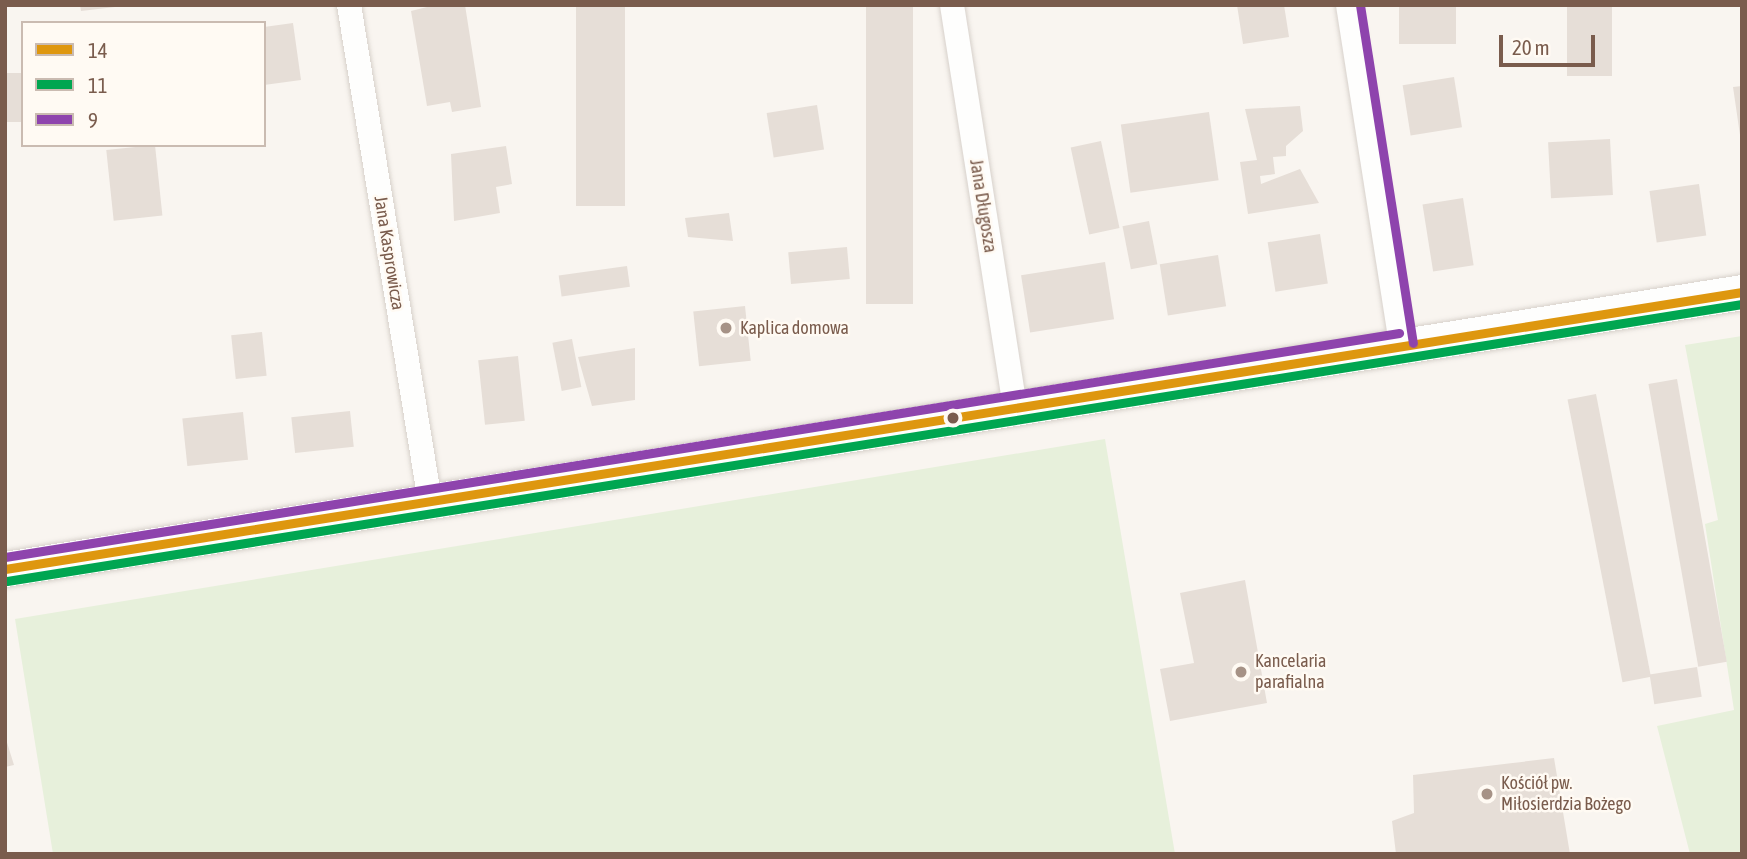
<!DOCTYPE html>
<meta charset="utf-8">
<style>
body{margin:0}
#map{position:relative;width:1747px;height:859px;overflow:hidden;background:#f9f5f0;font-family:"Asap Condensed",sans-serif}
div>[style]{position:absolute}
.green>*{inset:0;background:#e7f0db}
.building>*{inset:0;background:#e6ded7;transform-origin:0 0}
.roads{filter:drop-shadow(0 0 2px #d7d1cb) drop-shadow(0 0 2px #d7d1cb)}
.street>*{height:24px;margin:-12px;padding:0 12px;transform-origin:12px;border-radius:12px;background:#fefefd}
.secondary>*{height:35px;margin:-17.5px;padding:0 17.5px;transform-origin:17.5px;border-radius:17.5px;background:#fefefd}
.bus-1>*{height:9px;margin:-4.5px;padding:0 4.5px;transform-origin:4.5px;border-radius:4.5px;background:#de970f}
.bus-2>*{height:9px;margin:-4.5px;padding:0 4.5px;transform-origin:4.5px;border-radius:4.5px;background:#00a651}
.bus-3>*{height:9px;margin:-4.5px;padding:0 4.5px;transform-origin:4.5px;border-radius:4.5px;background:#8e44ad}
.dots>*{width:19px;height:19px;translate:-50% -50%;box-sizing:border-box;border:4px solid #fffaf3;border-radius:50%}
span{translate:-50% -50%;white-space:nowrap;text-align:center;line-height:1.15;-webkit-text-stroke:5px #fffaf3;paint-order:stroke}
.street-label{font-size:18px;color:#7a5c4d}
.poi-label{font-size:18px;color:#7a5c4d}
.left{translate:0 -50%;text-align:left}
.frame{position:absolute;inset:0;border:7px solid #7a5c4d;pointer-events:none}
.legend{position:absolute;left:21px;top:21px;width:245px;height:126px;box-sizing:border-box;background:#fffaf3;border:2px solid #cabbb1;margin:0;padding:9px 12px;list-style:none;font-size:21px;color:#7a5c4d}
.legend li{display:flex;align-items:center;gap:14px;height:35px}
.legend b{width:35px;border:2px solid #cabbb1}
.scale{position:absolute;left:1499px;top:35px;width:96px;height:32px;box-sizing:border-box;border:4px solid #7a5c4d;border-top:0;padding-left:9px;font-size:21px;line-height:24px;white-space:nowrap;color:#7a5c4d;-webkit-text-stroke:5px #fffaf3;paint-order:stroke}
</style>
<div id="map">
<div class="green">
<div style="clip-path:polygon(1742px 336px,1742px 854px,1690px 854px,1657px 726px,1734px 710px,1705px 524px,1718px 520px,1685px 345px)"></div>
<div style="clip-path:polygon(1105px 439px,1175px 854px,53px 854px,15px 619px)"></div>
</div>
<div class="building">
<div style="clip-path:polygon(80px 5px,114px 5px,115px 7px,81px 11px)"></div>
<div style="clip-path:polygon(435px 5px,465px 5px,481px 107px,452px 112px,450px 102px,427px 106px,411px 11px)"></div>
<div style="left:576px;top:5px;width:49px;height:201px"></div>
<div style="left:866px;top:5px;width:47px;height:299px"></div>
<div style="clip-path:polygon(1237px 5px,1284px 5px,1289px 37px,1243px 44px)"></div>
<div style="left:1399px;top:5px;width:57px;height:39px"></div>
<div style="left:1567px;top:5px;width:45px;height:71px"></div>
<div style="clip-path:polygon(293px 23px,301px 80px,264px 85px,264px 27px)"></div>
<div style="left:23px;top:73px;width:49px;height:18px;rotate:90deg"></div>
<div style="left:1454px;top:77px;width:51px;height:52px;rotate:81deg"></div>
<div style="clip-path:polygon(1742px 86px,1742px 135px,1740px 135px,1733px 87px)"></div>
<div style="left:817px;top:105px;width:45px;height:51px;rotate:81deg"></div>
<div style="clip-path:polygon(1300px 106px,1303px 131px,1286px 146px,1286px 156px,1273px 157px,1275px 174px,1260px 176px,1261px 184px,1300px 169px,1319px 203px,1248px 214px,1240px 162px,1257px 160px,1245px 109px)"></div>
<div style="left:1209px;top:112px;width:69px;height:89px;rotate:82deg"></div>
<div style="left:1610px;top:139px;width:56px;height:62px;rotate:87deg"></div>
<div style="left:1101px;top:141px;width:89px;height:31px;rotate:78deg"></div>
<div style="left:155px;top:145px;width:71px;height:49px;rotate:84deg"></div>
<div style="clip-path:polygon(506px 146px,512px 184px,496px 187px,500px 213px,454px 221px,451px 154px)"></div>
<div style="left:1699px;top:184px;width:52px;height:50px;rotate:82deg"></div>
<div style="left:1463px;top:198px;width:68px;height:41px;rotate:81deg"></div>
<div style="clip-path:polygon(729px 213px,733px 241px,688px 237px,685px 218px)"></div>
<div style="left:1149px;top:221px;width:44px;height:27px;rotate:79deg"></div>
<div style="left:1320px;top:234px;width:50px;height:53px;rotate:81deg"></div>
<div style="left:847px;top:247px;width:32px;height:59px;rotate:85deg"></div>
<div style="left:1218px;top:255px;width:52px;height:59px;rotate:81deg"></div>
<div style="left:1105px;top:262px;width:58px;height:85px;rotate:81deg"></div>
<div style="left:627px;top:266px;width:21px;height:69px;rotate:82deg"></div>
<div style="left:745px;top:306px;width:55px;height:52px;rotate:84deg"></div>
<div style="left:262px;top:332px;width:44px;height:31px;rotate:84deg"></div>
<div style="left:572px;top:339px;width:49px;height:20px;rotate:79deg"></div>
<div style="clip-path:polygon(635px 348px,635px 400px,592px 406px,578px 357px)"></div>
<div style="left:518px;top:356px;width:65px;height:40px;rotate:84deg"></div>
<div style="left:1677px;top:379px;width:287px;height:29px;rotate:80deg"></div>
<div style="left:1596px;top:394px;width:288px;height:29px;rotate:79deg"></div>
<div style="left:350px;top:411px;width:36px;height:59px;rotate:84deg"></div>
<div style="left:243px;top:412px;width:48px;height:61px;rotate:84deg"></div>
<div style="clip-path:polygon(1245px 580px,1267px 703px,1170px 721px,1160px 669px,1194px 663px,1180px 593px)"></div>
<div style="left:1697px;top:667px;width:30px;height:48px;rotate:81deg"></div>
<div style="clip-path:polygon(5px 736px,14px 765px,5px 767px)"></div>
<div style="clip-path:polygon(1554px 758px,1570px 854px,1396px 854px,1392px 821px,1414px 813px,1413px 775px)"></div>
</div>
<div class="roads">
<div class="street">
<div style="left:349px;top:5px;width:503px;rotate:80.73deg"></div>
<div style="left:952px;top:5px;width:407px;rotate:81.1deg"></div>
<div style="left:1348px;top:5px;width:344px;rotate:81.1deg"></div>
</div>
<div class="secondary">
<div style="left:5px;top:569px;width:1759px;rotate:-9.06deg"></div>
</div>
</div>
<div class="bus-1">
<div style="left:5px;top:569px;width:1759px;rotate:-9.06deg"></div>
</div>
<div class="bus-2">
<div style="left:7px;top:581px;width:1757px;rotate:-9.07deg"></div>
</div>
<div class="bus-3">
<div style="left:1360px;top:5px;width:342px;rotate:81.1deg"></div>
<div style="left:5px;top:557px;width:1412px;rotate:-9.13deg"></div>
</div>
<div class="dots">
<div style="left:726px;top:328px;background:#a69286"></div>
<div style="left:953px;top:418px;background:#7a5c4d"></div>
<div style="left:1241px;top:672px;background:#a69286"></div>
<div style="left:1487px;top:794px;background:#a69286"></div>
</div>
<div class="street-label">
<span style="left:983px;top:206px;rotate:81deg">Jana Długosza</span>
<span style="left:389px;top:253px;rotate:81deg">Jana Kasprowicza</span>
</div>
<div class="poi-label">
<span class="left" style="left:740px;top:328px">Kaplica domowa</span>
<span class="left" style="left:1255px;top:672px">Kancelaria<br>parafialna</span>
<span class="left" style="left:1501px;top:794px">Kościół pw.<br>Miłosierdzia Bożego</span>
</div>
<div class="frame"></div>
<ul class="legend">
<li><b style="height:9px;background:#de970f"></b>14</li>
<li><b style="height:9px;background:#00a651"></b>11</li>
<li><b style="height:9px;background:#8e44ad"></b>9</li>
</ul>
<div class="scale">20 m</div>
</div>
